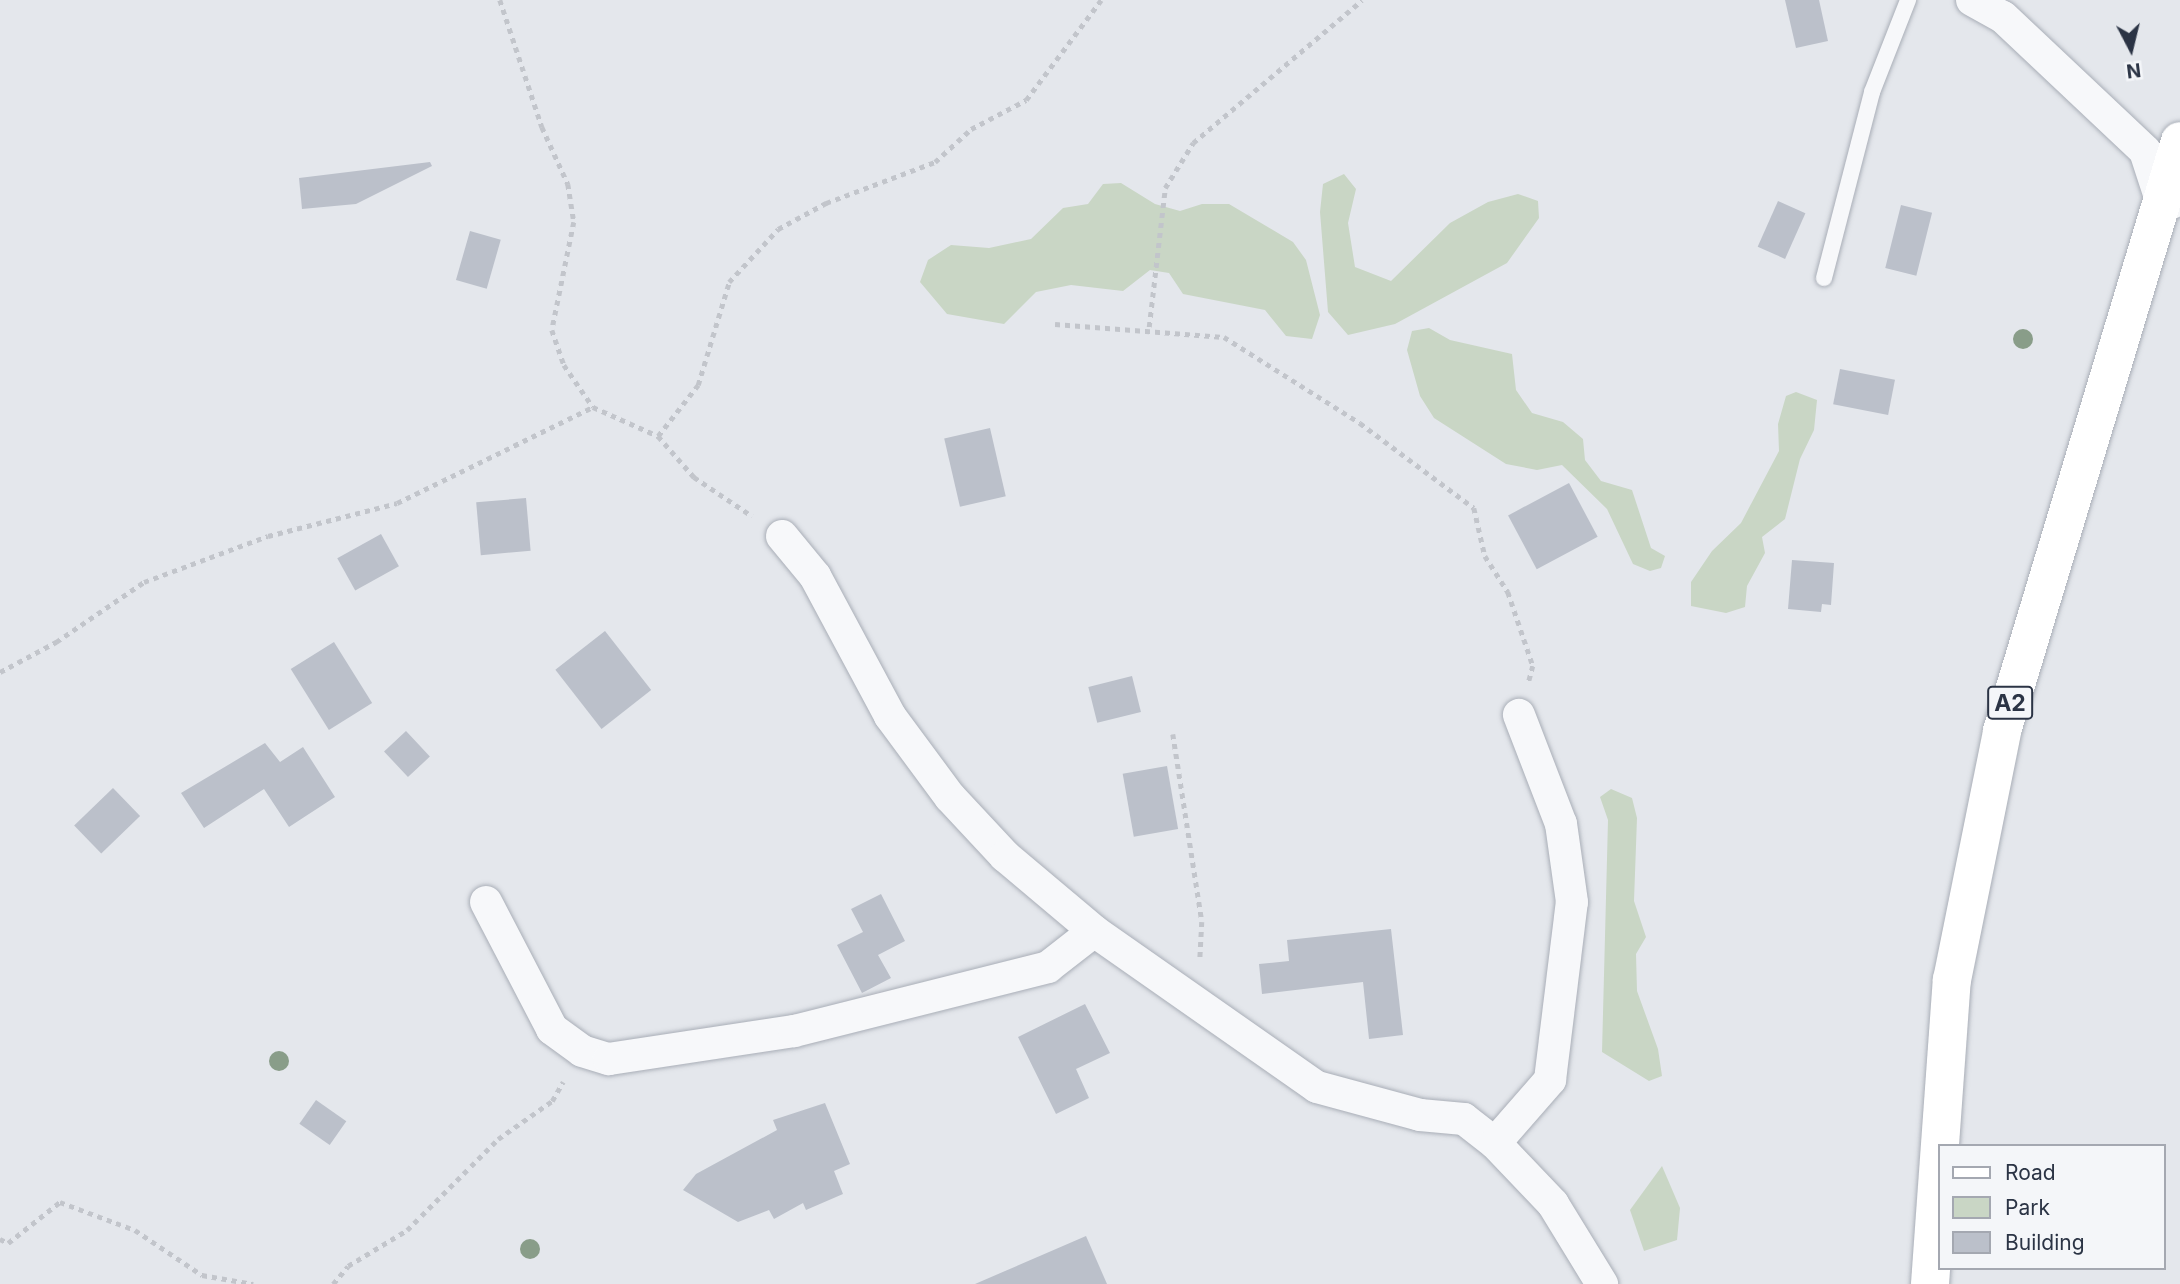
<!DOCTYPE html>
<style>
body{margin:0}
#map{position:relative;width:2180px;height:1284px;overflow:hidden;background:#e4e7ec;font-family:Inter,sans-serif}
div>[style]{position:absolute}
.green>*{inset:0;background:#c9d6c5}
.building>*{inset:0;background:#bbc0ca;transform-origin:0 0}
.path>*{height:4.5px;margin-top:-2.25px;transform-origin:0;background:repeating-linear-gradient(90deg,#c2c5cb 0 5px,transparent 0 10px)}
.roads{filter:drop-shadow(0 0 2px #a9aeb7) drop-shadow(0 0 2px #a9aeb7)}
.service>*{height:16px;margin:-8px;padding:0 8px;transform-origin:8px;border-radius:8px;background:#f7f8fa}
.minor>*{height:32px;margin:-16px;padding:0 16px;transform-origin:16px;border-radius:16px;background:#f7f8fa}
.primary>*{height:38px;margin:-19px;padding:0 19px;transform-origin:19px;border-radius:19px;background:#fff}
.trees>*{width:20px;height:20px;margin:-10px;border-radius:50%;background:#899d89}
span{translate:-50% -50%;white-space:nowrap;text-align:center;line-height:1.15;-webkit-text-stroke:5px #f4f6f9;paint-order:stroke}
.shield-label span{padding:2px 5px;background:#f4f6f9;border:2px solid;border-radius:5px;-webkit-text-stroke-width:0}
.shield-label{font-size:23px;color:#2b3445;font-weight:700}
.legend{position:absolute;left:1938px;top:1144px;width:228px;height:126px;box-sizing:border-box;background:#f4f6f9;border:2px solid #a4a8b1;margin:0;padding:9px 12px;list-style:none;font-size:21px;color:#2b3445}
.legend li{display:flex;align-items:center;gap:14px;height:35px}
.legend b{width:35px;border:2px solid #a4a8b1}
.north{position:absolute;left:2096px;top:14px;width:70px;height:70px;-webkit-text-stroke:5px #f4f6f9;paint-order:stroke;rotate:173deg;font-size:19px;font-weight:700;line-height:28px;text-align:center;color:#2b3445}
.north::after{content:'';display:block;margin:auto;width:24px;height:32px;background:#2b3445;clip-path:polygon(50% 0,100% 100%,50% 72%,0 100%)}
</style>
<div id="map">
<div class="green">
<div style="clip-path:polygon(1344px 174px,1356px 189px,1348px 223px,1355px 267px,1391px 281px,1450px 223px,1488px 202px,1518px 194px,1538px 201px,1539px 218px,1507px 263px,1395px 324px,1348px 335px,1328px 312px,1320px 212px,1323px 184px)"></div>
<div style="clip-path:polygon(1121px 183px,1155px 204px,1180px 211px,1202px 204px,1229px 204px,1293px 242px,1306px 260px,1320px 315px,1312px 339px,1286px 336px,1265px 310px,1183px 294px,1169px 273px,1150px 270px,1123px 291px,1071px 285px,1036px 292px,1004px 324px,947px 314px,920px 282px,928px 260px,951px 245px,989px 248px,1031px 239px,1063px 208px,1088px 204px,1103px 184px)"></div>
<div style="clip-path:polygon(1429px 328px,1450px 340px,1512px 354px,1516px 390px,1532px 413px,1563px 422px,1583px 439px,1585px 460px,1601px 481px,1632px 490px,1651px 548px,1665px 556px,1661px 568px,1650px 571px,1633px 564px,1607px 509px,1562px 465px,1537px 470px,1506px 464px,1434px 418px,1420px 396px,1407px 350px,1412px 331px)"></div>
<div style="clip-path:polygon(1796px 392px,1817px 400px,1814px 430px,1800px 459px,1785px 519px,1762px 537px,1765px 553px,1747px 586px,1745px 607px,1726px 613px,1691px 606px,1691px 582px,1712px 551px,1741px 523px,1779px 451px,1778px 424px,1786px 396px)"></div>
<div style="clip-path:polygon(1611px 789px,1632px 798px,1637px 818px,1634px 901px,1646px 937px,1636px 954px,1637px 991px,1658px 1049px,1662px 1076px,1649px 1081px,1602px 1052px,1608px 820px,1600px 797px)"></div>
<div style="clip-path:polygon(1662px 1166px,1680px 1208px,1677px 1240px,1644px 1251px,1630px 1210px)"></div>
</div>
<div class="building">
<div style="clip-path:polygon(1785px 0,1819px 0,1828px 41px,1796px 48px)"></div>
<div style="clip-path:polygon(430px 162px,432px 166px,356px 204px,302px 209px,299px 178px)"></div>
<div style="left:1778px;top:201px;width:30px;height:50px;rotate:24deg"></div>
<div style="left:1901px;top:205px;width:32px;height:65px;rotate:14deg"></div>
<div style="left:470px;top:231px;width:32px;height:51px;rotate:16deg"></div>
<div style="left:1840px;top:369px;width:56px;height:36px;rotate:11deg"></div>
<div style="left:990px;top:428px;width:70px;height:47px;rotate:77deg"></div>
<div style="left:1569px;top:483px;width:61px;height:69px;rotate:62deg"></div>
<div style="left:526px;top:498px;width:53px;height:50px;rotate:85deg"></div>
<div style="left:381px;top:534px;width:37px;height:50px;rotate:61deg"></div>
<div style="clip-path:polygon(1792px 560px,1834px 563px,1831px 605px,1822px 604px,1821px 612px,1788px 609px)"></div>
<div style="left:605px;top:631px;width:75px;height:63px;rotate:52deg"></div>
<div style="left:334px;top:642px;width:72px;height:51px;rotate:58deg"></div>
<div style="left:1132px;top:676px;width:37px;height:45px;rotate:76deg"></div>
<div style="left:406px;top:731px;width:35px;height:30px;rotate:47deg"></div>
<div style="clip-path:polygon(265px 743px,280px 762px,303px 747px,335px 797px,289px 827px,264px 789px,204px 828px,181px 793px)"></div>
<div style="left:1167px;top:766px;width:64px;height:45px;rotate:80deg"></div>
<div style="left:113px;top:788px;width:39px;height:54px;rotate:46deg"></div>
<div style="clip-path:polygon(881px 894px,905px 941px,878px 955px,891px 978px,862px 993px,837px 945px,863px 932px,851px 909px)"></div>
<div style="clip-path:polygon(1391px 929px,1403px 1035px,1369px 1039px,1363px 982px,1262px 994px,1259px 964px,1289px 961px,1287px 940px)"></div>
<div style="clip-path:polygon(1085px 1004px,1110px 1053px,1076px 1069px,1089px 1098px,1056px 1114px,1018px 1037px)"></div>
<div style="left:316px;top:1100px;width:37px;height:29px;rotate:35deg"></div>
<div style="clip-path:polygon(825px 1103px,850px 1164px,834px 1171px,843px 1194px,806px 1210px,803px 1203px,774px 1219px,769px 1210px,738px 1222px,683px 1190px,696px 1174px,777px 1130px,773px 1120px)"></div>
<div style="clip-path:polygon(1086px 1236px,1107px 1284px,975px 1284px)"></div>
</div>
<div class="path">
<div style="left:500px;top:0;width:134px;rotate:71.7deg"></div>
<div style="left:542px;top:127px;width:63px;rotate:65.5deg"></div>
<div style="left:568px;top:184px;width:38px;rotate:81deg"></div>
<div style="left:574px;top:222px;width:110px;rotate:101.5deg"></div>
<div style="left:552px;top:330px;width:37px;rotate:71deg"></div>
<div style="left:564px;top:365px;width:51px;rotate:55.4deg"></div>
<div style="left:593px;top:407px;width:71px;rotate:24deg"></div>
<div style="left:658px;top:436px;width:55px;rotate:48.7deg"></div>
<div style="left:694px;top:477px;width:70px;rotate:33.9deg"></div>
<div style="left:1055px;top:324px;width:169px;rotate:4.4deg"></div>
<div style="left:1224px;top:337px;width:161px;rotate:32.3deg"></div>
<div style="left:1360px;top:423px;width:142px;rotate:36.7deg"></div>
<div style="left:1474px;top:508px;width:49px;rotate:77.1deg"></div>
<div style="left:1485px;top:556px;width:43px;rotate:57.4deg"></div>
<div style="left:1508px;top:592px;width:78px;rotate:71.3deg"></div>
<div style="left:1533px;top:666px;width:16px;rotate:105deg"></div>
<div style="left:1149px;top:327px;width:140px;rotate:-83.4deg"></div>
<div style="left:1165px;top:188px;width:53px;rotate:-58.1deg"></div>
<div style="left:1193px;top:143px;width:221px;rotate:-40.2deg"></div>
<div style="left:658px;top:436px;width:65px;rotate:-51.9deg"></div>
<div style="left:698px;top:385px;width:108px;rotate:-73.2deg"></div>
<div style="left:729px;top:282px;width:72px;rotate:-47.2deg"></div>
<div style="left:778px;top:229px;width:55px;rotate:-28.4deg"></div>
<div style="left:826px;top:203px;width:116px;rotate:-20.6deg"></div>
<div style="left:935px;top:162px;width:49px;rotate:-42.5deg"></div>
<div style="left:971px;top:129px;width:62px;rotate:-27.8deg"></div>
<div style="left:1026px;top:100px;width:125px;rotate:-53.1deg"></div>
<div style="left:0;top:672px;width:64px;rotate:-28.2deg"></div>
<div style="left:56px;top:642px;width:107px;rotate:-34.3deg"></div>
<div style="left:144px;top:582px;width:132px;rotate:-20.4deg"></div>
<div style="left:268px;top:536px;width:133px;rotate:-14.3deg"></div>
<div style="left:397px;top:503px;width:218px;rotate:-26.1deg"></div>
<div style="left:1173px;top:734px;width:190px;rotate:81.2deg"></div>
<div style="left:1202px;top:922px;width:38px;rotate:93deg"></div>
<div style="left:0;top:1239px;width:9px;rotate:27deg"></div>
<div style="left:8px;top:1243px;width:66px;rotate:-38.3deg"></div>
<div style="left:60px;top:1202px;width:80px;rotate:20.5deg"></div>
<div style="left:135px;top:1230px;width:81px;rotate:33.9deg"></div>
<div style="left:202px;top:1275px;width:52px;rotate:10deg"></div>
<div style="left:333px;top:1284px;width:23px;rotate:-50deg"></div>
<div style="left:348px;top:1266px;width:69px;rotate:-31.4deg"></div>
<div style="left:407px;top:1230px;width:129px;rotate:-45deg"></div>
<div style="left:498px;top:1139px;width:66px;rotate:-35.1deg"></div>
<div style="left:552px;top:1101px;width:22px;rotate:-60deg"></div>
</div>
<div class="roads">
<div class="service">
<div style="left:1824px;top:278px;width:192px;rotate:-75.5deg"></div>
<div style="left:1872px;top:92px;width:99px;rotate:-68.6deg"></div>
</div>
<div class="minor">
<div style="left:1972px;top:0;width:35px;rotate:29deg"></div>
<div style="left:2003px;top:17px;width:195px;rotate:43.3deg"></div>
<div style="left:2145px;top:151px;width:52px;rotate:71.9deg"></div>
<div style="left:2161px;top:200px;width:11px;rotate:15deg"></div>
<div style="left:782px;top:536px;width:52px;rotate:50.5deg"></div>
<div style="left:815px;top:576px;width:159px;rotate:61.8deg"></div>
<div style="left:890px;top:716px;width:101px;rotate:53.5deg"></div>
<div style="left:950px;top:797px;width:81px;rotate:47deg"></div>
<div style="left:1005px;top:856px;width:116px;rotate:40.1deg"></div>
<div style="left:486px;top:902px;width:143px;rotate:62.5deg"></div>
<div style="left:552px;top:1029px;width:37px;rotate:36deg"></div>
<div style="left:582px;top:1051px;width:28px;rotate:17deg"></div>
<div style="left:609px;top:1059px;width:187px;rotate:-8.6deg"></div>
<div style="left:794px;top:1031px;width:262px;rotate:-14.1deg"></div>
<div style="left:1048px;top:967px;width:58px;rotate:-38deg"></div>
<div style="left:1094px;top:931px;width:272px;rotate:35deg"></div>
<div style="left:1317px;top:1087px;width:107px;rotate:15.2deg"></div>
<div style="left:1420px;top:1115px;width:44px;rotate:5.2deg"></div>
<div style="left:1464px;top:1119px;width:39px;rotate:38deg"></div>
<div style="left:1495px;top:1143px;width:84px;rotate:46.4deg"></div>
<div style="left:1553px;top:1204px;width:94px;rotate:58.5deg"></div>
<div style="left:1495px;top:1143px;width:84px;rotate:-48.9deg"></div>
<div style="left:1550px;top:1080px;width:179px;rotate:-83deg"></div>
<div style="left:1572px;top:902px;width:79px;rotate:-98deg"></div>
<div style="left:1561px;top:824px;width:117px;rotate:-111.1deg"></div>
</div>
<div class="primary">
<div style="left:1930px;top:1284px;width:305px;rotate:-85.9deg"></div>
<div style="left:1952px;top:980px;width:254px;rotate:-78.6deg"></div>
<div style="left:2002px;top:731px;width:616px;rotate:-73.21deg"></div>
</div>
</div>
<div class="trees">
<div style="left:2023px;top:339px"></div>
<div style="left:279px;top:1061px"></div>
<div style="left:530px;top:1249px"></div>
</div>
<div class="shield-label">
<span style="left:2010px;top:703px">A2</span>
</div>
<ul class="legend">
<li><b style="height:9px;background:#fff"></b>Road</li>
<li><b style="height:19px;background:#c9d6c5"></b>Park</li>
<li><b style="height:19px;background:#bbc0ca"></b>Building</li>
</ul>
<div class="north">N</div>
</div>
